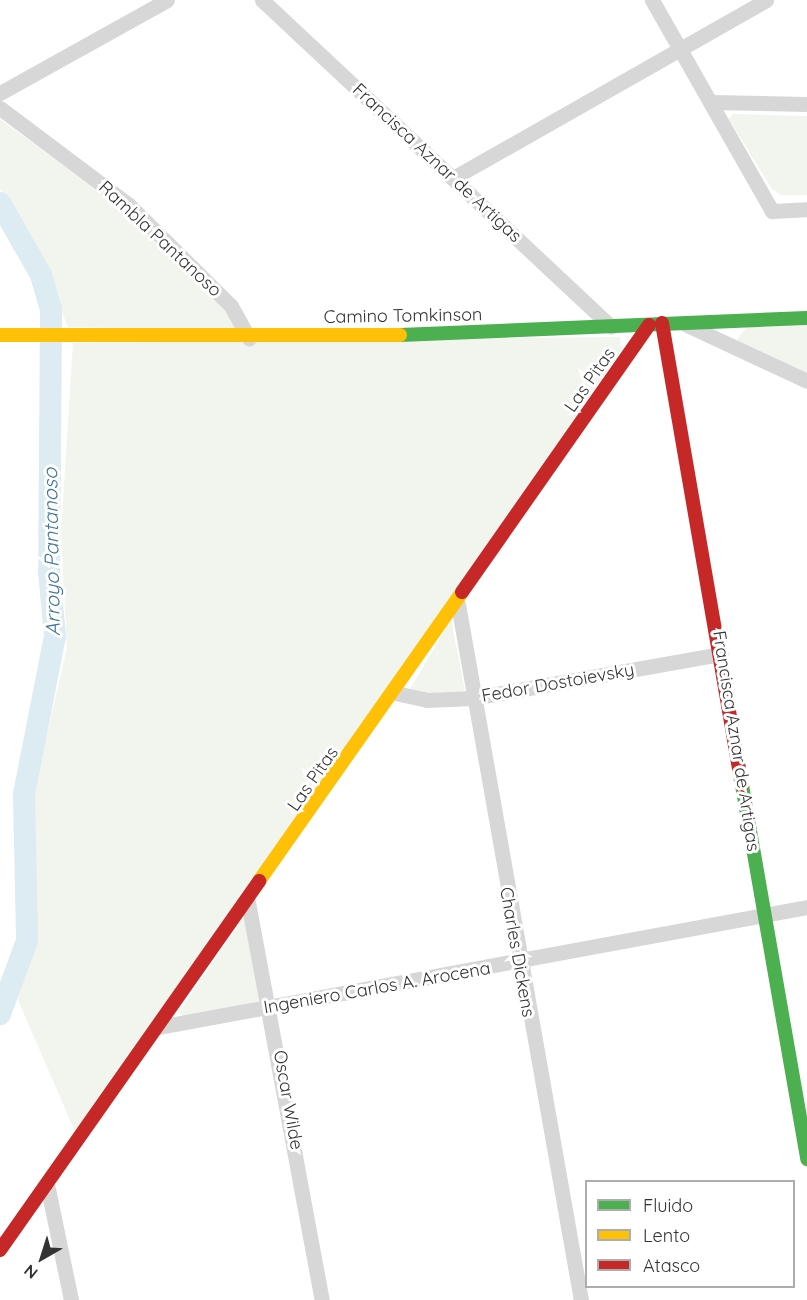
<!DOCTYPE html>
<style>
body{margin:0}
#map{position:relative;width:807px;height:1300px;overflow:hidden;background:#fff;font-family:Quicksand,sans-serif}
div>[style]{position:absolute}
.green>*{inset:0;background:#f1f5ed}
.river>*{height:22px;margin:-11px;padding:0 11px;transform-origin:11px;border-radius:11px;background:#ddebf3}
.street>*{height:15px;margin:-7.5px;padding:0 7.5px;transform-origin:7.5px;border-radius:7.5px;background:#d7d7d7}
.fast>*{height:14px;margin:-7px;padding:0 7px;transform-origin:7px;border-radius:7px;background:#4caf50}
.slow>*{height:14px;margin:-7px;padding:0 7px;transform-origin:7px;border-radius:7px;background:#ffc107}
.jam>*{height:14px;margin:-7px;padding:0 7px;transform-origin:7px;border-radius:7px;background:#c62828}
span{translate:-50% -50%;white-space:nowrap;text-align:center;line-height:1.15;-webkit-text-stroke:6px #fff;paint-order:stroke}
.street-label{font-size:18px;color:#333}
.water-label{font-size:20px;color:#3f7597;font-style:italic}
.legend{position:absolute;left:585px;top:1180px;width:210px;height:108px;box-sizing:border-box;background:#fff;border:2px solid #adadad;margin:0;padding:8px 10px;list-style:none;font-size:18px;color:#333}
.legend li{display:flex;align-items:center;gap:12px;height:30px}
.legend b{width:30px;border:2px solid #adadad}
.north{position:absolute;left:12px;top:1228px;width:60px;height:60px;-webkit-text-stroke:4px #fff;paint-order:stroke;rotate:219deg;font-size:16px;font-weight:700;line-height:24px;text-align:center;color:#333}
.north::after{content:'';display:block;margin:auto;width:21px;height:27px;background:#333;clip-path:polygon(50% 0,100% 100%,50% 72%,0 100%)}
</style>
<div id="map">
<div class="green">
<div style="clip-path:polygon(733px 114px,807px 116px,807px 195px,781px 195px,772px 189px,729px 119px)"></div>
<div style="clip-path:polygon(0 119px,137px 219px,238px 322px,234px 330px,68px 327px,32px 237px,0 189px)"></div>
<div style="clip-path:polygon(807px 326px,807px 376px,744px 349px,737px 339px,747px 327px)"></div>
<div style="clip-path:polygon(620px 337px,621px 351px,76px 1134px,18px 1000px,28px 937px,25px 880px,34px 790px,67px 648px,61px 534px,73px 343px)"></div>
<div style="clip-path:polygon(451px 620px,465px 691px,421px 694px,410px 689px)"></div>
<div style="clip-path:polygon(244px 917px,259px 1001px,184px 1017px,179px 1012px)"></div>
</div>
<div class="river">
<div style="left:0;top:203px;width:83px;rotate:60.3deg"></div>
<div style="left:41px;top:275px;width:35px;rotate:74deg"></div>
<div style="left:51px;top:309px;width:262px;rotate:90.4deg"></div>
<div style="left:49px;top:571px;width:65px;rotate:84.7deg"></div>
<div style="left:55px;top:636px;width:161px;rotate:101.1deg"></div>
<div style="left:24px;top:794px;width:147px;rotate:88.8deg"></div>
<div style="left:27px;top:941px;width:78px;rotate:110.3deg"></div>
</div>
<div class="street">
<div style="left:262px;top:0;width:478px;rotate:43.1deg"></div>
<div style="left:652px;top:0;width:243px;rotate:60.4deg"></div>
<div style="left:772px;top:211px;width:35px;rotate:-3deg"></div>
<div style="left:0;top:93px;width:191px;rotate:-29.1deg"></div>
<div style="left:710px;top:102px;width:97px;rotate:1.2deg"></div>
<div style="left:0;top:108px;width:161px;rotate:36.9deg"></div>
<div style="left:129px;top:205px;width:144px;rotate:44.7deg"></div>
<div style="left:231px;top:306px;width:37px;rotate:61deg"></div>
<div style="left:453px;top:178px;width:360px;rotate:-29.6deg"></div>
<div style="left:687px;top:325px;width:132px;rotate:25deg"></div>
<div style="left:458px;top:604px;width:707px;rotate:79.98deg"></div>
<div style="left:395px;top:693px;width:33px;rotate:12deg"></div>
<div style="left:427px;top:700px;width:46px;rotate:-2.5deg"></div>
<div style="left:473px;top:698px;width:252px;rotate:-10.1deg"></div>
<div style="left:248px;top:902px;width:405px;rotate:79.5deg"></div>
<div style="left:159px;top:1027px;width:659px;rotate:-10.49deg"></div>
<div style="left:47px;top:1184px;width:118px;rotate:78.3deg"></div>
</div>
<div class="fast">
<div style="left:400px;top:335px;width:407px;rotate:-2.4deg"></div>
<div style="left:742px;top:785px;width:380px;rotate:80.1deg"></div>
</div>
<div class="slow">
<div style="left:0;top:335px;width:400px"></div>
<div style="left:259px;top:881px;width:353px;rotate:-54.9deg"></div>
</div>
<div class="jam">
<div style="left:662px;top:323px;width:469px;rotate:80.2deg"></div>
<div style="left:462px;top:592px;width:326px;rotate:-55deg"></div>
<div style="left:0;top:1250px;width:451px;rotate:-54.9deg"></div>
</div>
<div class="street-label">
<span style="left:437px;top:163px;rotate:43deg">Francisca Aznar de Artigas</span>
<span style="left:160px;top:239px;rotate:43deg">Rambla Pantanoso</span>
<span style="left:403px;top:316px;rotate:-1deg">Camino Tomkinson</span>
<span style="left:590px;top:380px;rotate:-55deg">Las Pitas</span>
<span style="left:558px;top:683px;rotate:-10deg">Fedor Dostoievsky</span>
<span style="left:736px;top:741px;rotate:81deg">Francisca Aznar de Artigas</span>
<span style="left:313px;top:779px;rotate:-55deg">Las Pitas</span>
<span style="left:517px;top:952px;rotate:80deg">Charles Dickens</span>
<span style="left:377px;top:988px;rotate:-10deg">Ingeniero Carlos A. Arocena</span>
<span style="left:288px;top:1100px;rotate:80deg">Oscar Wilde</span>
</div>
<div class="water-label">
<span style="left:51px;top:552px;rotate:-91deg">Arroyo Pantanoso</span>
</div>
<ul class="legend">
<li><b style="height:8px;background:#4caf50"></b>Fluido</li>
<li><b style="height:8px;background:#ffc107"></b>Lento</li>
<li><b style="height:8px;background:#c62828"></b>Atasco</li>
</ul>
<div class="north">N</div>
</div>
